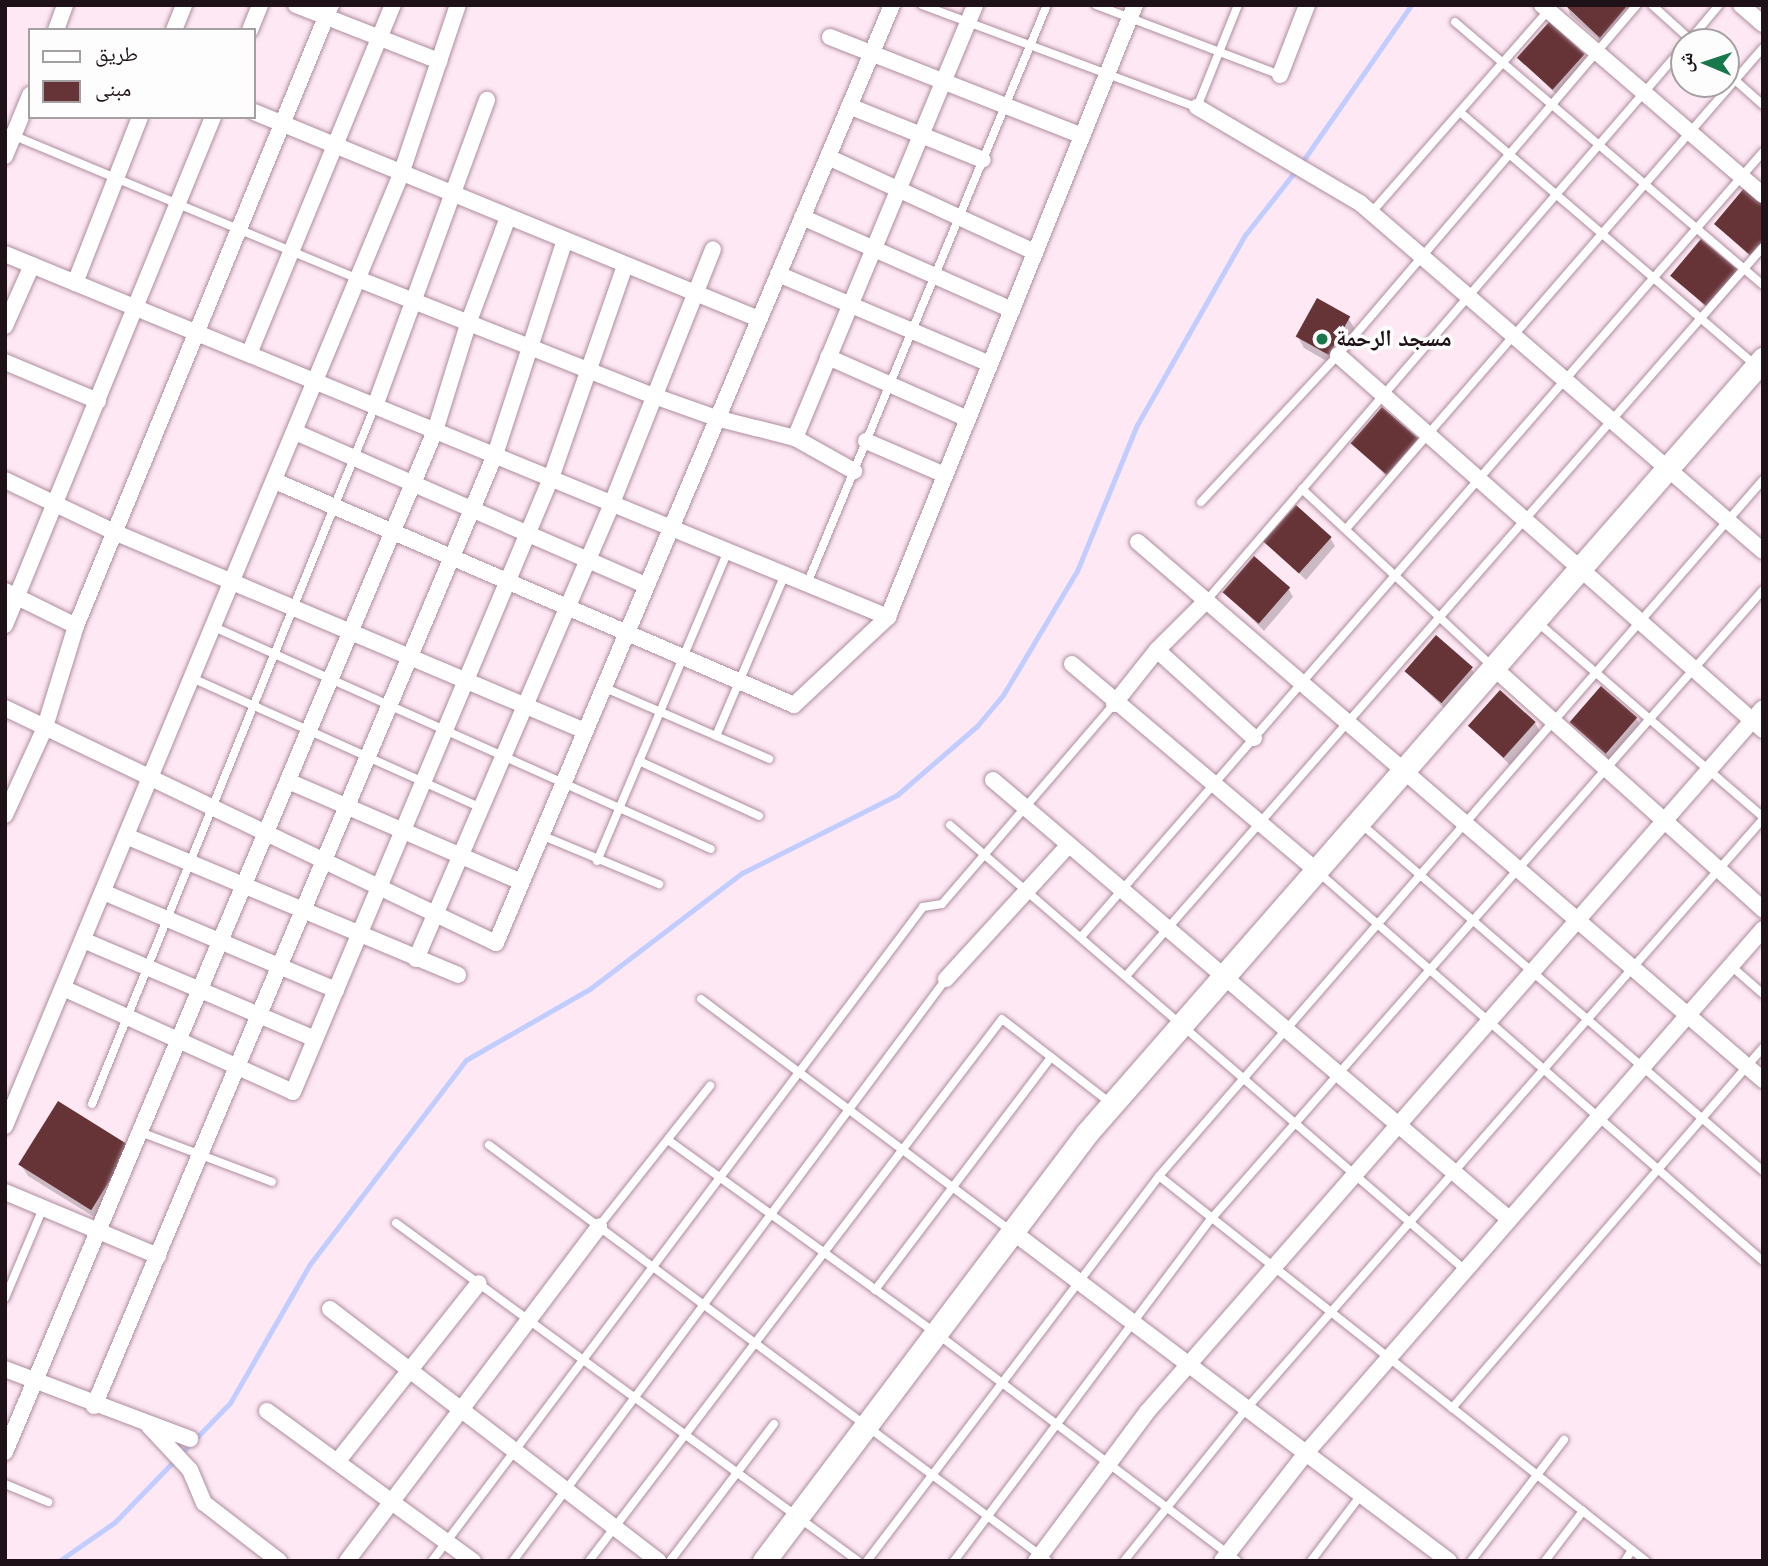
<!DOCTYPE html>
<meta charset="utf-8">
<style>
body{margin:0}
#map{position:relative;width:1768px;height:1566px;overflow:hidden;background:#fee8f4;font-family:"Work Sans","Noto Naskh Arabic",sans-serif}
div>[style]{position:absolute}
.shadow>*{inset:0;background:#0003}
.stream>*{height:5px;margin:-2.5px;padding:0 2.5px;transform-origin:2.5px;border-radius:2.5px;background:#c2cdff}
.building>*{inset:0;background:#663436;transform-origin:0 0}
.roads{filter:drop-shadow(0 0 2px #ae8d9e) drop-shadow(0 0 2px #ae8d9e)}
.lane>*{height:8px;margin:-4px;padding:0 4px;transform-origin:4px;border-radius:4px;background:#fff}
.street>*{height:16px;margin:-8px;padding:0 8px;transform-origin:8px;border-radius:8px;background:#fff}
.secondary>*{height:23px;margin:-11.5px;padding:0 11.5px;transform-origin:11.5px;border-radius:11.5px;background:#fff}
.dots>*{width:19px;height:19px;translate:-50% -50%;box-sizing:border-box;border:4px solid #fdfdfd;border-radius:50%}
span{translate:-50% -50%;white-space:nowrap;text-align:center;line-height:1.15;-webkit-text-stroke:7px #fdfdfd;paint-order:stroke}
.poi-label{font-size:23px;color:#1e1218;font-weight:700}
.left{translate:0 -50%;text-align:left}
.frame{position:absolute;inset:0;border:7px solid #1e1218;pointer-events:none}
.legend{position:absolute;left:28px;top:28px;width:228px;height:91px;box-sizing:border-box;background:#fdfdfd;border:2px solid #a49fa1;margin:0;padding:9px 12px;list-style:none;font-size:21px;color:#1e1218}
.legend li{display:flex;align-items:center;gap:14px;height:35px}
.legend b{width:35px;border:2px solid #a49fa1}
.north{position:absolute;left:1670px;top:28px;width:70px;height:70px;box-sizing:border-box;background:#fdfdfd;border:2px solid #a49fa1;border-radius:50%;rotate:272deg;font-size:19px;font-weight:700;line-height:28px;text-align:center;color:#1e1218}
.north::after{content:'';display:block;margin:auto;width:24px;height:32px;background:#19774c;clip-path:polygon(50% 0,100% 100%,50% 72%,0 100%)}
</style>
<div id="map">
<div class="shadow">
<div style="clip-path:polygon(1567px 5px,1631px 5px,1634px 11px,1605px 45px,1570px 15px)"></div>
<div style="clip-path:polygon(1584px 55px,1589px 63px,1559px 97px,1520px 59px)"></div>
<div style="clip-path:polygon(1763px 204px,1763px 254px,1756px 262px,1716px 224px)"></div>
<div style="clip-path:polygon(1736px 271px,1741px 279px,1712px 313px,1672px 275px)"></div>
<div style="clip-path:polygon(1348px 318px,1355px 329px,1335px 366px,1304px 348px,1298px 337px)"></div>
<div style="clip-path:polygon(1417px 439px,1422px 448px,1392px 482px,1353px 443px)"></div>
<div style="clip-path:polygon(1330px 538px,1335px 546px,1306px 580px,1267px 542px)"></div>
<div style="clip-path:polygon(1288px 588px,1293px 597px,1264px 631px,1225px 592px)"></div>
<div style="clip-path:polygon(1471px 668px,1476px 676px,1446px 710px,1407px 672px)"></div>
<div style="clip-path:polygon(1636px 718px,1641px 726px,1611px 761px,1572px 722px)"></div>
<div style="clip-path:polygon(1535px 723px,1540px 731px,1510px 765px,1471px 727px)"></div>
<div style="clip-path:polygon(129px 1147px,99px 1220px,28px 1176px,21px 1165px)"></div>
</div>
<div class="stream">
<div style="left:59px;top:1561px;width:68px;rotate:-34.9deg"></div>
<div style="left:115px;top:1522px;width:165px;rotate:-46deg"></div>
<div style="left:230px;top:1403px;width:160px;rotate:-60.1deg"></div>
<div style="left:310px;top:1264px;width:257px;rotate:-52.6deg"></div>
<div style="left:466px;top:1060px;width:144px;rotate:-29.9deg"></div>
<div style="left:591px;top:988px;width:190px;rotate:-37.3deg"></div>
<div style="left:742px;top:873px;width:174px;rotate:-26.7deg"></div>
<div style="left:897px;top:795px;width:106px;rotate:-40.8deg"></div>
<div style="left:977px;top:726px;width:40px;rotate:-50deg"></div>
<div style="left:1003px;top:695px;width:144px;rotate:-59.2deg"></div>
<div style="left:1077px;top:571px;width:158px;rotate:-67.7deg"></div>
<div style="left:1137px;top:425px;width:219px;rotate:-60.4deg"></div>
<div style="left:1245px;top:235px;width:89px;rotate:-51.8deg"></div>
<div style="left:1300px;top:165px;width:195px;rotate:-55.2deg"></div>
</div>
<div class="building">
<div style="clip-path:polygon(1565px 5px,1628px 5px,1600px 38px)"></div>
<div style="left:1549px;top:22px;width:48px;height:48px;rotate:42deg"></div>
<div style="clip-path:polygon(1745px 187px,1763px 202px,1763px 241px,1750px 255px,1714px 224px)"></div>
<div style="left:1701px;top:239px;width:48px;height:48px;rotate:40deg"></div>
<div style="left:1317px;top:298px;width:38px;height:44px;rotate:29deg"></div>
<div style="left:1382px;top:407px;width:48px;height:48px;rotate:41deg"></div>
<div style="left:1296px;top:505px;width:48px;height:49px;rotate:42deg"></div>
<div style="left:1254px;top:556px;width:48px;height:48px;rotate:41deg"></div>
<div style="left:1436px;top:635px;width:49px;height:48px;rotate:41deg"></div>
<div style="left:1601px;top:686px;width:48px;height:48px;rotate:41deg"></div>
<div style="left:1500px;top:690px;width:48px;height:48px;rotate:42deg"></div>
<div style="left:58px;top:1101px;width:86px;height:75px;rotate:32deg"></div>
</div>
<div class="roads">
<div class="lane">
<div style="left:922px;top:5px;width:293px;rotate:20.4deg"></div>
<div style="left:1197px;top:107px;width:110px;rotate:-68.1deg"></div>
<div style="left:1096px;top:5px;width:197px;rotate:20.8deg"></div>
<div style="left:1652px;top:5px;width:55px;rotate:42.1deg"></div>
<div style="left:1455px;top:22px;width:405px;rotate:40.5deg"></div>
<div style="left:1688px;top:42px;width:48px;rotate:-50deg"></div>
<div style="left:1726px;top:72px;width:50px;rotate:41.7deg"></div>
<div style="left:1460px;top:112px;width:387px;rotate:40.6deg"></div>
<div style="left:5px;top:132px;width:382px;rotate:22.6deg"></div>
<div style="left:1371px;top:213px;width:270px;rotate:-48.8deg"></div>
<div style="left:1302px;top:489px;width:258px;rotate:43deg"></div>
<div style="left:1201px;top:502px;width:201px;rotate:-47deg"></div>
<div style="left:1338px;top:355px;width:460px;rotate:-49.5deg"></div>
<div style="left:1346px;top:529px;width:637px;rotate:-49.08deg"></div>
<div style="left:807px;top:584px;width:627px;rotate:-67.49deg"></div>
<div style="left:1207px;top:600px;width:731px;rotate:-49.27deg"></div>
<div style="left:1536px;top:621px;width:300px;rotate:40.8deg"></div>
<div style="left:214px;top:627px;width:544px;rotate:24.07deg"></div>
<div style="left:192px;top:678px;width:317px;rotate:24.2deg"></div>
<div style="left:603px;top:687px;width:181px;rotate:23.4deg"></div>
<div style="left:716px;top:736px;width:176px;rotate:-66.9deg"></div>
<div style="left:639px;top:761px;width:132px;rotate:24.6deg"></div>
<div style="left:1360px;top:823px;width:532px;rotate:40.81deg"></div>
<div style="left:950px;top:825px;width:681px;rotate:40.83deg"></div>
<div style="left:541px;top:835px;width:128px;rotate:22.6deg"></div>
<div style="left:597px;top:861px;width:337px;rotate:-67.1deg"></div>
<div style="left:1318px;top:872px;width:591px;rotate:41.16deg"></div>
<div style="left:1081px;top:937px;width:1040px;rotate:-49.02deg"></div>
<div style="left:1731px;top:966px;width:43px;rotate:41.2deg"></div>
<div style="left:1126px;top:976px;width:968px;rotate:-48.85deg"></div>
<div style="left:701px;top:999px;width:386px;rotate:36.8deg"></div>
<div style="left:92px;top:1104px;width:753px;rotate:-67.93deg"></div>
<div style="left:140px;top:1132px;width:141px;rotate:20.7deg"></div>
<div style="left:668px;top:1140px;width:330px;rotate:35.8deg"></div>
<div style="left:936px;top:1333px;width:378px;rotate:37.1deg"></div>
<div style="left:489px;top:1145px;width:697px;rotate:36.66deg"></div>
<div style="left:1159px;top:1176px;width:621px;rotate:38.33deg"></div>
<div style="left:396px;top:1223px;width:572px;rotate:36.19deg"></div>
<div style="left:599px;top:1226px;width:179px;rotate:-51.6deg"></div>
<div style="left:875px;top:1290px;width:292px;rotate:-52.9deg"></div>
<div style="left:5px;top:1298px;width:98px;rotate:-67.1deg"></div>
<div style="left:1452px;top:1408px;width:476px;rotate:-49.2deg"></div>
<div style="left:5px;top:1484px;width:47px;rotate:22.7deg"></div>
<div style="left:432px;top:1561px;width:818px;rotate:-53.1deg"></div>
<div style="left:923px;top:907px;width:19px;rotate:-9deg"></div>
<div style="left:942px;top:904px;width:264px;rotate:-49.3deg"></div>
<div style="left:513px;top:1561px;width:725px;rotate:-53.35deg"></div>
<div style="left:589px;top:1561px;width:681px;rotate:-52.69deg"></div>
<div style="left:1002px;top:1019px;width:135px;rotate:37.8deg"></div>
<div style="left:670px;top:1561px;width:172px;rotate:-52.8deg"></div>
<div style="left:867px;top:1561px;width:483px;rotate:-52.8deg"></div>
<div style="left:1159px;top:1176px;width:922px;rotate:-49.05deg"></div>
<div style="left:954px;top:1561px;width:429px;rotate:-53.1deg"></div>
<div style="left:1212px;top:1218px;width:835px;rotate:-48.74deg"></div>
<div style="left:1124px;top:1561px;width:196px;rotate:-51.2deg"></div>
<div style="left:1247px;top:1408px;width:783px;rotate:-48.78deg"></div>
<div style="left:1311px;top:1561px;width:83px;rotate:-52.9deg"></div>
<div style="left:1471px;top:1561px;width:153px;rotate:-52.5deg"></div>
<div style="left:1545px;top:1561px;width:63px;rotate:-52.8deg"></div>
<div style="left:1625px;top:1561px;width:13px;rotate:-58deg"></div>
</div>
<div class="street">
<div style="left:296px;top:5px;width:154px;rotate:21.4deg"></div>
<div style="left:1542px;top:5px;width:291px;rotate:40.7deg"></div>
<div style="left:1741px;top:5px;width:29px;rotate:41deg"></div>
<div style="left:56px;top:30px;width:27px;rotate:-70deg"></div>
<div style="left:174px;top:30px;width:27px;rotate:-68deg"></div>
<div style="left:250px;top:30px;width:27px;rotate:-68deg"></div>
<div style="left:830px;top:37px;width:271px;rotate:21.4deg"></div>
<div style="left:1280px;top:75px;width:75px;rotate:-68.9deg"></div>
<div style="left:849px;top:106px;width:144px;rotate:21.9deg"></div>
<div style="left:1197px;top:107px;width:189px;rotate:30.5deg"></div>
<div style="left:1360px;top:203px;width:532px;rotate:40.81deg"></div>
<div style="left:254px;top:112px;width:546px;rotate:22.29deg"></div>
<div style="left:5px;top:156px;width:66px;rotate:-67.7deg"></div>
<div style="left:828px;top:157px;width:228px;rotate:24.7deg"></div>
<div style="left:802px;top:217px;width:230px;rotate:23.9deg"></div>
<div style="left:5px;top:254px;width:955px;rotate:22.35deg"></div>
<div style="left:778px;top:274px;width:230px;rotate:23deg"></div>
<div style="left:358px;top:279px;width:318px;rotate:21.6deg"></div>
<div style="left:654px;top:396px;width:66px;rotate:19.5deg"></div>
<div style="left:716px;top:418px;width:81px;rotate:14.2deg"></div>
<div style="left:795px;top:438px;width:68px;rotate:29.2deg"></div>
<div style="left:75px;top:283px;width:178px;rotate:-68.6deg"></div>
<div style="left:5px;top:326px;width:67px;rotate:-66.1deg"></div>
<div style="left:249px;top:354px;width:378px;rotate:-67.6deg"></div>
<div style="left:1338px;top:355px;width:567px;rotate:41.42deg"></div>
<div style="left:828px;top:357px;width:153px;rotate:23.9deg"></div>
<div style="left:5px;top:362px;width:101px;rotate:22.8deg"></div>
<div style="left:375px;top:406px;width:326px;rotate:-69.9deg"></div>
<div style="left:295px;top:432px;width:382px;rotate:23.6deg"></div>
<div style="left:795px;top:438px;width:469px;rotate:-67.4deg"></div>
<div style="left:866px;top:441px;width:86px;rotate:23.3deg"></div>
<div style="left:5px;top:480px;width:121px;rotate:25.5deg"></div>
<div style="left:114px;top:532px;width:511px;rotate:22.9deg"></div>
<div style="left:275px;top:481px;width:565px;rotate:23.34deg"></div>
<div style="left:794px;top:705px;width:129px;rotate:-43.1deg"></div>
<div style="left:888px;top:617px;width:660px;rotate:-68.02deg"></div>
<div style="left:1138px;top:542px;width:825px;rotate:40.72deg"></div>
<div style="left:5px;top:591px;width:79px;rotate:26.2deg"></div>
<div style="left:5px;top:625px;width:549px;rotate:-67.73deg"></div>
<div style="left:1157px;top:650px;width:131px;rotate:42.2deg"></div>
<div style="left:1072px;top:664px;width:319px;rotate:40.2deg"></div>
<div style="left:1493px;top:667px;width:363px;rotate:41.9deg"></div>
<div style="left:1114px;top:704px;width:69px;rotate:-51.5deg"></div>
<div style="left:1157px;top:650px;width:71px;rotate:-45deg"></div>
<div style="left:5px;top:708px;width:544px;rotate:25.58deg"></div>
<div style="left:496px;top:943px;width:1018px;rotate:-67.11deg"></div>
<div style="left:993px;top:780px;width:677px;rotate:40.39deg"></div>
<div style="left:288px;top:781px;width:254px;rotate:23.4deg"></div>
<div style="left:5px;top:815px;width:94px;rotate:-65.4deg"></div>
<div style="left:44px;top:730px;width:109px;rotate:-72.9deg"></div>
<div style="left:76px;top:626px;width:671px;rotate:-67.68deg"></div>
<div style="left:126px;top:836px;width:360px;rotate:22.7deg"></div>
<div style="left:103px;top:892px;width:253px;rotate:22.8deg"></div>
<div style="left:83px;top:940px;width:252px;rotate:23.1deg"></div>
<div style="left:416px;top:959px;width:496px;rotate:-66.7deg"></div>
<div style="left:612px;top:503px;width:273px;rotate:-68.3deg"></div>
<div style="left:946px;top:979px;width:182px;rotate:-47.5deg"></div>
<div style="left:63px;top:988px;width:252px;rotate:24.3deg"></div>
<div style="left:293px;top:1092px;width:666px;rotate:-67.21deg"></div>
<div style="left:551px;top:478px;width:225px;rotate:-70.8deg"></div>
<div style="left:5px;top:1126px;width:1031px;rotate:-67.41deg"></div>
<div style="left:401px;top:174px;width:178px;rotate:-71.4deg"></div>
<div style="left:5px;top:1192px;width:166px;rotate:22.7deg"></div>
<div style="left:1013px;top:1232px;width:546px;rotate:37.04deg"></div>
<div style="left:330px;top:1309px;width:414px;rotate:37.5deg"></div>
<div style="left:5px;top:1369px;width:198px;rotate:20.7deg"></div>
<div style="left:94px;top:1406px;width:1032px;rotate:-67.14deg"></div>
<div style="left:495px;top:455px;width:226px;rotate:-72deg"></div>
<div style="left:267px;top:1411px;width:255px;rotate:36.1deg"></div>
<div style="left:149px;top:1426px;width:60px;rotate:47deg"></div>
<div style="left:190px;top:1470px;width:36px;rotate:67deg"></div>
<div style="left:204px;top:1503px;width:95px;rotate:37.7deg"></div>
<div style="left:5px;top:1452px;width:1108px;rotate:-67.16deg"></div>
<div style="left:435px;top:431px;width:115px;rotate:-72.8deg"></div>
<div style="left:469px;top:321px;width:111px;rotate:-69.4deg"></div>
<div style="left:337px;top:1462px;width:228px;rotate:-51.6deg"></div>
<div style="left:347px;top:1561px;width:419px;rotate:-53deg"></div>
<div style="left:1036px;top:1561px;width:186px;rotate:-53.3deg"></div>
<div style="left:1147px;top:1412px;width:935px;rotate:-48.81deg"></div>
<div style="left:1222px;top:1561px;width:137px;rotate:-52.1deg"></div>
<div style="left:1306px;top:1453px;width:695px;rotate:-48.91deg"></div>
</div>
<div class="secondary">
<div style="left:764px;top:1561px;width:536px;rotate:-52.96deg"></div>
<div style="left:1087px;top:1133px;width:1028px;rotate:-48.87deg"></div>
</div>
</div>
<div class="dots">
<div style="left:1322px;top:339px;background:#19774c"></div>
</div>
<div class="poi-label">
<span class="left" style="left:1336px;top:339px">مسجد الرحمة</span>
</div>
<div class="frame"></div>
<ul class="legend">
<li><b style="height:9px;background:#fff"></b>طريق</li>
<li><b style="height:19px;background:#663436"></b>مبنى</li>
</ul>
<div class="north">ش</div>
</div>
